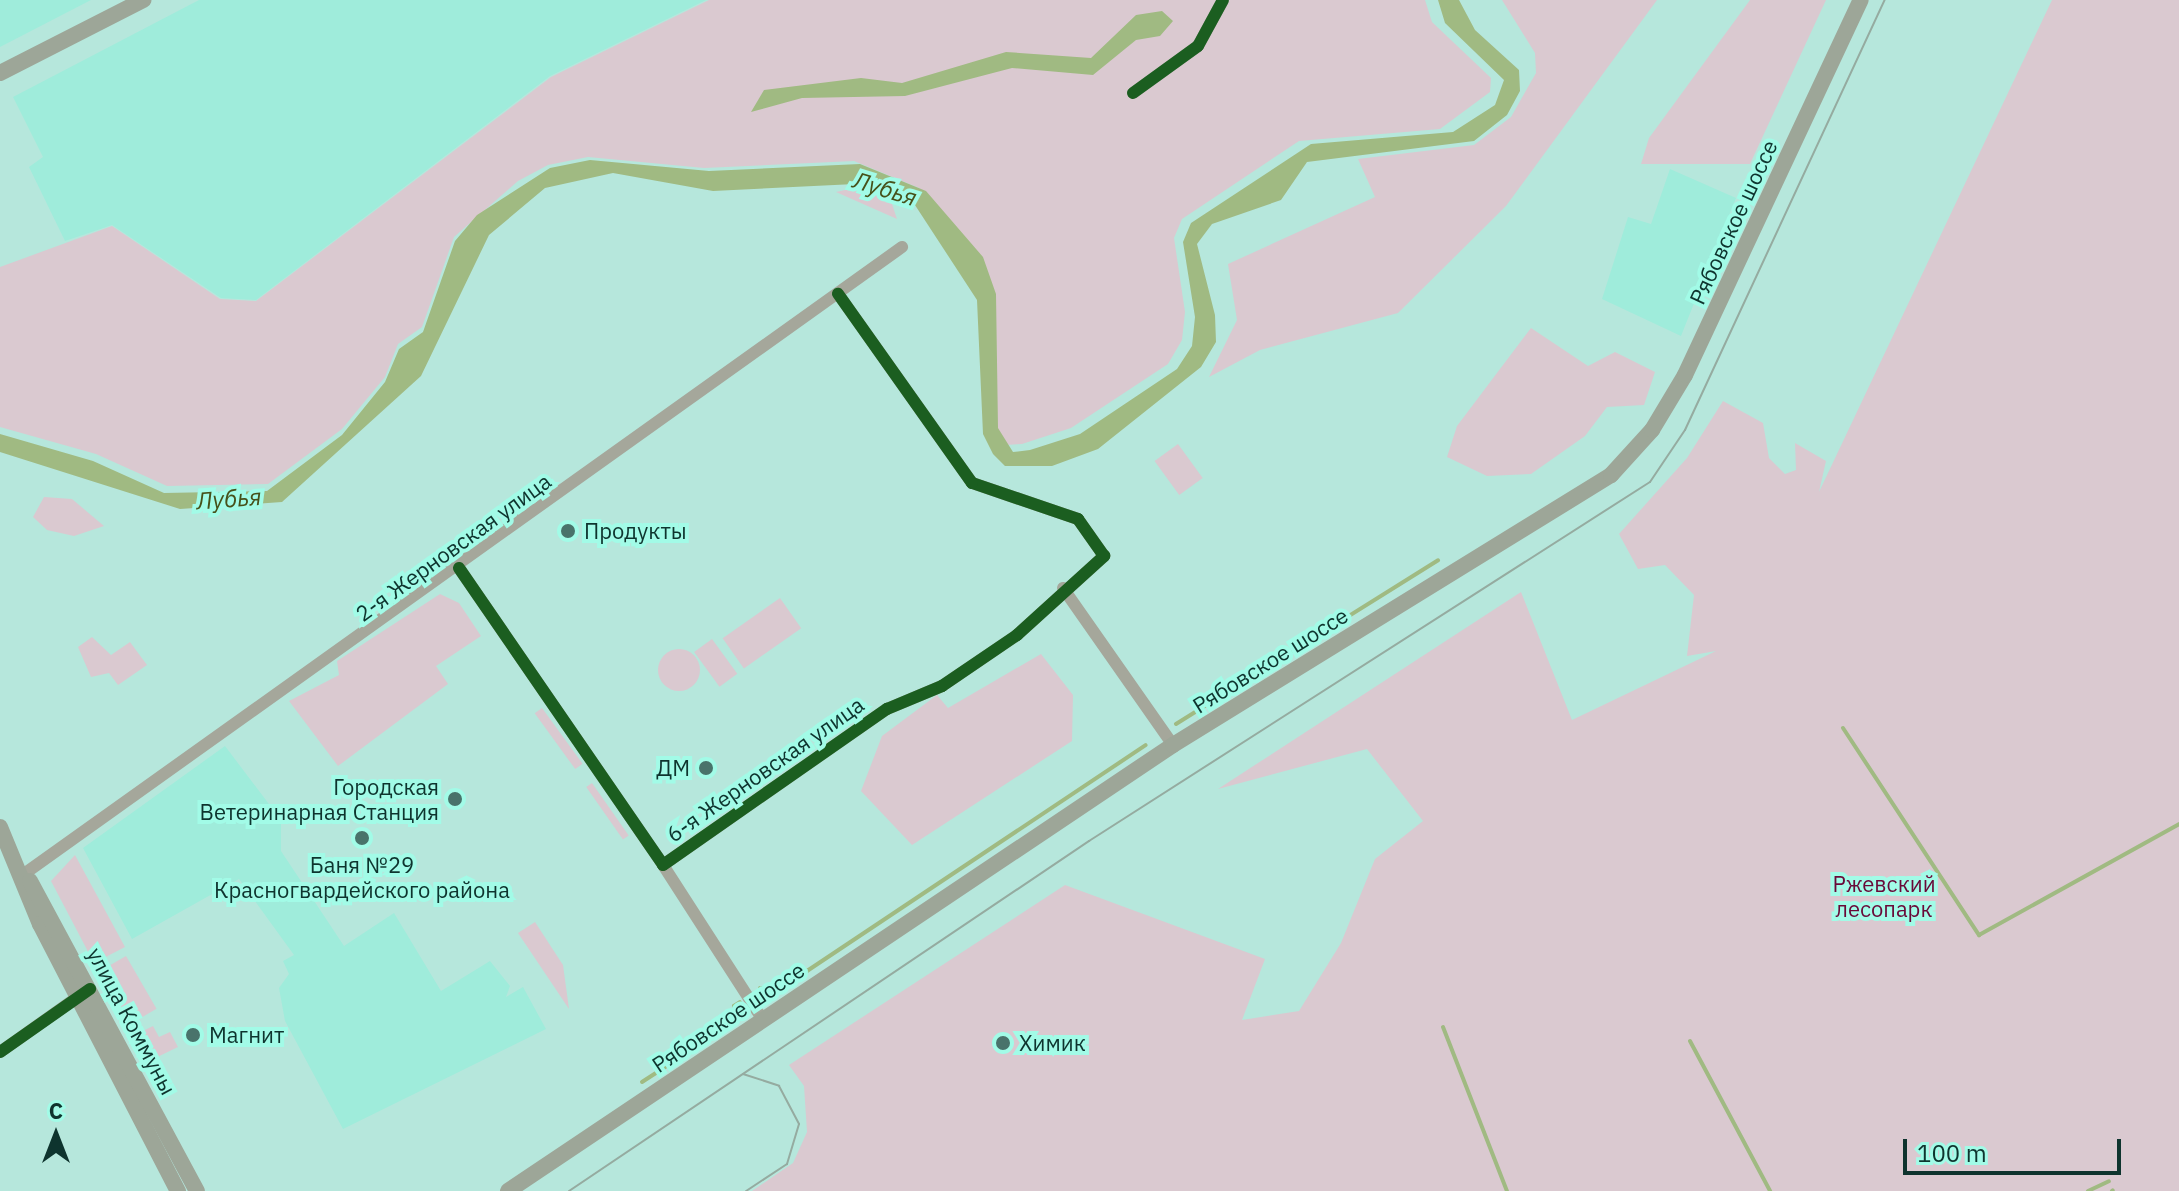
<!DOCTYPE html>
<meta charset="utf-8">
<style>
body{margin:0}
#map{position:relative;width:2179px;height:1191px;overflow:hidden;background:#b6e7dc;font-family:"IBM Plex Sans",sans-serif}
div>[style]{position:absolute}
.built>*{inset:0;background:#9fecdb}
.green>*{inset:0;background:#dac9d0;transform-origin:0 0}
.round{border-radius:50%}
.water>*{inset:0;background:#a0ba82}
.stream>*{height:4px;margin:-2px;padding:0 2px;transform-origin:2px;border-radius:2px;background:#a0ba82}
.minor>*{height:12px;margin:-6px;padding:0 6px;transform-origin:6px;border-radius:6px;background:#a5a79b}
.secondary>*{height:16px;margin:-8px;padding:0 8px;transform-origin:8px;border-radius:8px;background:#9da698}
.tram>*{height:2px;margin:-1px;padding:0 1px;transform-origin:1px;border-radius:1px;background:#95aba0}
.cycleway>*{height:12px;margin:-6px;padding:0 6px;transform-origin:6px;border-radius:6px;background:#1b5e20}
.dots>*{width:22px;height:22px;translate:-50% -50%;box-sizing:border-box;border:4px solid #a2fbe7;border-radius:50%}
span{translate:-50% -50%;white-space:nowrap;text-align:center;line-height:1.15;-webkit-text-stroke:8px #a2fbe7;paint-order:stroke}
.street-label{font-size:22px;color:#0e342e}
.poi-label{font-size:22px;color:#0e342e}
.left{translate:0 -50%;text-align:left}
.right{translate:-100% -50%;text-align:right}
.park-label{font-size:22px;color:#690938}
.water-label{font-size:24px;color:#46511a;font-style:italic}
.north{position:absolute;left:16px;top:1095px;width:80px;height:80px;-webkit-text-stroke:6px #a2fbe7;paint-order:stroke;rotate:0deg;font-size:22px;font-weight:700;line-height:32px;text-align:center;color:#0e342e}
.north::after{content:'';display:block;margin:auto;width:28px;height:36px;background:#0e342e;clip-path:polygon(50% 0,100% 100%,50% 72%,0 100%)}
.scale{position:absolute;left:1903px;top:1139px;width:218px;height:36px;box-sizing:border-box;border:4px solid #0e342e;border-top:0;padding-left:10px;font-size:24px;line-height:28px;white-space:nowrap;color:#0e342e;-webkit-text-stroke:6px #a2fbe7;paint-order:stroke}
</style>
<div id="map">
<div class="built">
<div style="clip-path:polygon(0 0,91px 0,0 47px)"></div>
<div style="clip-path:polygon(199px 0,706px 0,550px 76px,256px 300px,221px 298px,112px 225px,65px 241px,29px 167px,43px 157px,13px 97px)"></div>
<div style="clip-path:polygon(1670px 169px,1736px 198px,1681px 336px,1602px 299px,1628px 217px,1651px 224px)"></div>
<div style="clip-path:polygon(225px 746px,281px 820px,281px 851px,344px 946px,394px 913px,441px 991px,490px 961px,510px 986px,506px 997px,523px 987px,546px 1029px,343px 1129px,285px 1021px,279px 988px,289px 974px,283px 961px,294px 955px,239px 879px,132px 939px,83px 848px)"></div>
</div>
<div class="green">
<div style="clip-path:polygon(709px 0,1425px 0,1432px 22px,1491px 78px,1490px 92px,1440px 129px,1299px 141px,1182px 219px,1174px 238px,1185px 312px,1182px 340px,1168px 364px,1071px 428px,1022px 444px,1005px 445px,994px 436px,989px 289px,919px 188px,854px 161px,704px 168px,588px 157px,548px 165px,518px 181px,454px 237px,422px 327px,398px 344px,385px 377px,342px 429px,268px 484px,167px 486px,96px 454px,0 427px,0 267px,112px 226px,220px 299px,256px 301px,551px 77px)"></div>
<div style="clip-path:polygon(1502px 0,1657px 0,1506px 206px,1398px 313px,1260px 350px,1209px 377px,1237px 320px,1228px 264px,1375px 197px,1358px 159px,1474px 145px,1511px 117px,1536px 73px,1535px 53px)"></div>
<div style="clip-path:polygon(1750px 0,1826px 0,1750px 164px,1641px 164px,1649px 138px)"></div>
<div style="clip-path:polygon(2052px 0,2179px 0,2179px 1191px,752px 1191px,793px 1163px,807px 1132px,804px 1086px,789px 1065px,1065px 885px,1265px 959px,1242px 1020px,1299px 1011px,1341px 943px,1375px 859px,1423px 821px,1367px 749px,1218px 789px,1521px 592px,1572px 720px,1716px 651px,1687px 656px,1694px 595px,1665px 565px,1638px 569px,1619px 534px,1687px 458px,1723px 401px,1763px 423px,1769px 458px,1785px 474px,1796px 470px,1795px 443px,1826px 461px,1819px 492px)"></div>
<div style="clip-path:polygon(858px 187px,891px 201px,897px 219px,836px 192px)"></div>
<div style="clip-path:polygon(1531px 328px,1588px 366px,1615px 352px,1655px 372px,1644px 405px,1607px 407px,1585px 436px,1531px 474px,1487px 476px,1447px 457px,1457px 426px)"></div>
<div style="left:1178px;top:444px;width:42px;height:29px;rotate:54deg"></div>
<div style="clip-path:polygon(44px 497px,72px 499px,104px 526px,74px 536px,47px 530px,33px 517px)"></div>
<div style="clip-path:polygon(440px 594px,459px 603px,481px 636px,436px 666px,448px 684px,338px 766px,289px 701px,339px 675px,337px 661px)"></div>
<div style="left:780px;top:598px;width:37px;height:70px;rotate:55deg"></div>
<div style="clip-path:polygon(92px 637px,111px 655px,130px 642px,147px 665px,118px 685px,109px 673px,91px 677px,78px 647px)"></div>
<div style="left:712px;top:639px;width:43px;height:22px;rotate:54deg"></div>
<div class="round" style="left:658px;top:649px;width:42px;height:42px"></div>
<div style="clip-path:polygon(1041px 654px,1073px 695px,1072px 741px,912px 845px,861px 791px,882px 736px,937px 695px,948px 708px)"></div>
<div style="left:542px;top:708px;width:69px;height:9px;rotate:54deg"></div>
<div style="left:592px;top:783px;width:64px;height:7px;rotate:55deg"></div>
<div style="clip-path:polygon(75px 855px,125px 947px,94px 963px,51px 881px)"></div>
<div style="clip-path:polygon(535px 922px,563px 965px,569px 1009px,518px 933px)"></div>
<div style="left:126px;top:956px;width:61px;height:33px;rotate:60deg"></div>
<div style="clip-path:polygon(153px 1026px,159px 1037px,170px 1032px,178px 1047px,147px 1062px,133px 1036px)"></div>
</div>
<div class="water">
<div style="clip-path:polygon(1438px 0,1459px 0,1475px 30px,1519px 70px,1520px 91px,1507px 115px,1474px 141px,1307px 162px,1281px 200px,1212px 224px,1197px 244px,1215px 315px,1216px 342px,1201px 367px,1098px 449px,1052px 466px,1005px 466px,993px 454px,983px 434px,977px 300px,913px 202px,855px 184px,713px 191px,613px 173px,545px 188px,489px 235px,421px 376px,282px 502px,180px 509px,0 452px,0 434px,93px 461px,164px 493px,267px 491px,342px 435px,385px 382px,399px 349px,423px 332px,455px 241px,477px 215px,550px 168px,590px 160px,709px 171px,860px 164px,926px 191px,983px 257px,996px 294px,998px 428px,1013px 452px,1030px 450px,1080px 434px,1177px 369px,1192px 346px,1195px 317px,1183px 242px,1191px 223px,1311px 144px,1453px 132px,1495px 105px,1504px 80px,1445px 23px)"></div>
<div style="clip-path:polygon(1162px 11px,1173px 21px,1160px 36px,1136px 40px,1093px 75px,1012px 68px,905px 96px,802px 98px,751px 112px,764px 90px,861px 78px,902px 83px,1006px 52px,1091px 58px,1136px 15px)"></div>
</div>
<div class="stream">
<div style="left:1176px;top:724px;width:309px;rotate:-32deg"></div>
<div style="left:1843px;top:728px;width:248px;rotate:56.7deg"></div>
<div style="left:1979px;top:935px;width:229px;rotate:-29deg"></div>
<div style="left:760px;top:988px;width:17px;rotate:10deg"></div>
<div style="left:777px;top:991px;width:443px;rotate:-33.7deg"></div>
<div style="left:1443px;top:1027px;width:176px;rotate:68.7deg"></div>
<div style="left:1690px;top:1041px;width:170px;rotate:61.9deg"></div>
<div style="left:642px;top:1082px;width:116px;rotate:-33deg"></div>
<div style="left:739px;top:1019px;width:14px;rotate:-111deg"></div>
<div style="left:734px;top:1006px;width:7px;rotate:-34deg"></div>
<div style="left:2088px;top:1191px;width:23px;rotate:-25deg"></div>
<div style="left:2112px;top:1191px;width:1px;rotate:-45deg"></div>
</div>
<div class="minor">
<div style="left:1133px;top:93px;width:80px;rotate:-35.9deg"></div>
<div style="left:1198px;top:46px;width:52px;rotate:-61.5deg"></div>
<div style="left:459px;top:568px;width:360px;rotate:55.5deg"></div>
<div style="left:663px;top:865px;width:273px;rotate:-34.9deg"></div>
<div style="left:887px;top:709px;width:60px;rotate:-22.7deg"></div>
<div style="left:942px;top:686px;width:91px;rotate:-34.2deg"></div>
<div style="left:1017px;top:635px;width:118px;rotate:-42.2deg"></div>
<div style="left:1104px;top:556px;width:45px;rotate:-125.1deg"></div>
<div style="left:1078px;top:519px;width:112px;rotate:-161.2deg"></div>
<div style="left:972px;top:483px;width:232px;rotate:-125.3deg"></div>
<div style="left:1063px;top:588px;width:192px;rotate:55deg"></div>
<div style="left:663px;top:865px;width:184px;rotate:57.2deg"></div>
<div style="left:24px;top:874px;width:1079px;rotate:-35.53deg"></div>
<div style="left:0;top:1052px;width:100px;rotate:-35.3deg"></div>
</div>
<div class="secondary">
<div style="left:0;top:73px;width:161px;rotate:-27deg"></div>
<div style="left:0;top:827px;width:105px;rotate:67.6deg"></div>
<div style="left:40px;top:924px;width:301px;rotate:62.7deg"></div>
<div style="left:30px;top:881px;width:352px;rotate:61.7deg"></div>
<div style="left:508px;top:1191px;width:801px;rotate:-33.85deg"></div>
<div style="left:1173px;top:745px;width:515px;rotate:-31.65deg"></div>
<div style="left:1611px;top:475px;width:61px;rotate:-47.7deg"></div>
<div style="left:1652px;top:430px;width:64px;rotate:-59deg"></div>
<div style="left:1685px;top:375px;width:414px;rotate:-64.9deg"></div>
</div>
<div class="tram">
<div style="left:743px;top:1074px;width:38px;rotate:18deg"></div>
<div style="left:779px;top:1086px;width:43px;rotate:62.2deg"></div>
<div style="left:799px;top:1124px;width:42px;rotate:106.7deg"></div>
<div style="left:787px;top:1164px;width:49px;rotate:146.6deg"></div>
<div style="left:569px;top:1191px;width:627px;rotate:-33.94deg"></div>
<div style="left:1089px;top:841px;width:666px;rotate:-32.62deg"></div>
<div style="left:1650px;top:482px;width:63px;rotate:-56.1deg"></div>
<div style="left:1685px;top:430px;width:474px;rotate:-65.1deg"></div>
</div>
<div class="cycleway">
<div style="left:1133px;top:93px;width:80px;rotate:-35.9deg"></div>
<div style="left:1198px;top:46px;width:52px;rotate:-61.5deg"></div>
<div style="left:459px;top:568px;width:360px;rotate:55.5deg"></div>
<div style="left:663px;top:865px;width:273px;rotate:-34.9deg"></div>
<div style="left:887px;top:709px;width:60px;rotate:-22.7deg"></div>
<div style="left:942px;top:686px;width:91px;rotate:-34.2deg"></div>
<div style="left:1017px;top:635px;width:118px;rotate:-42.2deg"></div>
<div style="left:1104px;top:556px;width:45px;rotate:-125.1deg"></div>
<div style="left:1078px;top:519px;width:112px;rotate:-161.2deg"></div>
<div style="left:972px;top:483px;width:232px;rotate:-125.3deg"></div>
<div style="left:0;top:1052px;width:110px;rotate:-35deg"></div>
</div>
<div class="dots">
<div style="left:568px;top:531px;background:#49736b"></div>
<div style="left:706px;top:768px;background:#49736b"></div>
<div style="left:455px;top:799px;background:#49736b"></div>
<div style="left:362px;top:838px;background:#49736b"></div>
<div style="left:193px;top:1035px;background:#49736b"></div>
<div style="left:1003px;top:1043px;background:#49736b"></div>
</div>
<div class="street-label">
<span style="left:1733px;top:222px;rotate:-65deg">Рябовское шоссе</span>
<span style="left:453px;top:547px;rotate:-36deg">2-я Жерновская улица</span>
<span style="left:1270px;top:660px;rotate:-32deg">Рябовское шоссе</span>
<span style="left:765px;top:769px;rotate:-35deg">6-я Жерновская улица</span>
<span style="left:728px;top:1017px;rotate:-34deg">Рябовское шоссе</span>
<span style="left:132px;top:1021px;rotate:62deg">улица Коммуны</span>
</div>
<div class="poi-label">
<span class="left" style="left:584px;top:531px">Продукты</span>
<span class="right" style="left:690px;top:768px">ДМ</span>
<span class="right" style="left:439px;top:799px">Городская<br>Ветеринарная Станция</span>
<span style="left:362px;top:877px">Баня №29<br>Красногвардейского района</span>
<span class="left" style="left:209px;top:1035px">Магнит</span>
<span class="left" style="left:1019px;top:1043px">Химик</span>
</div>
<div class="park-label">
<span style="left:1884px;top:896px">Ржевский<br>лесопарк</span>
</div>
<div class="water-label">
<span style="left:885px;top:189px;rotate:17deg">Лубья</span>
<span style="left:229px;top:499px;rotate:-4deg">Лубья</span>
</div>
<div class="north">С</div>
<div class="scale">100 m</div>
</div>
